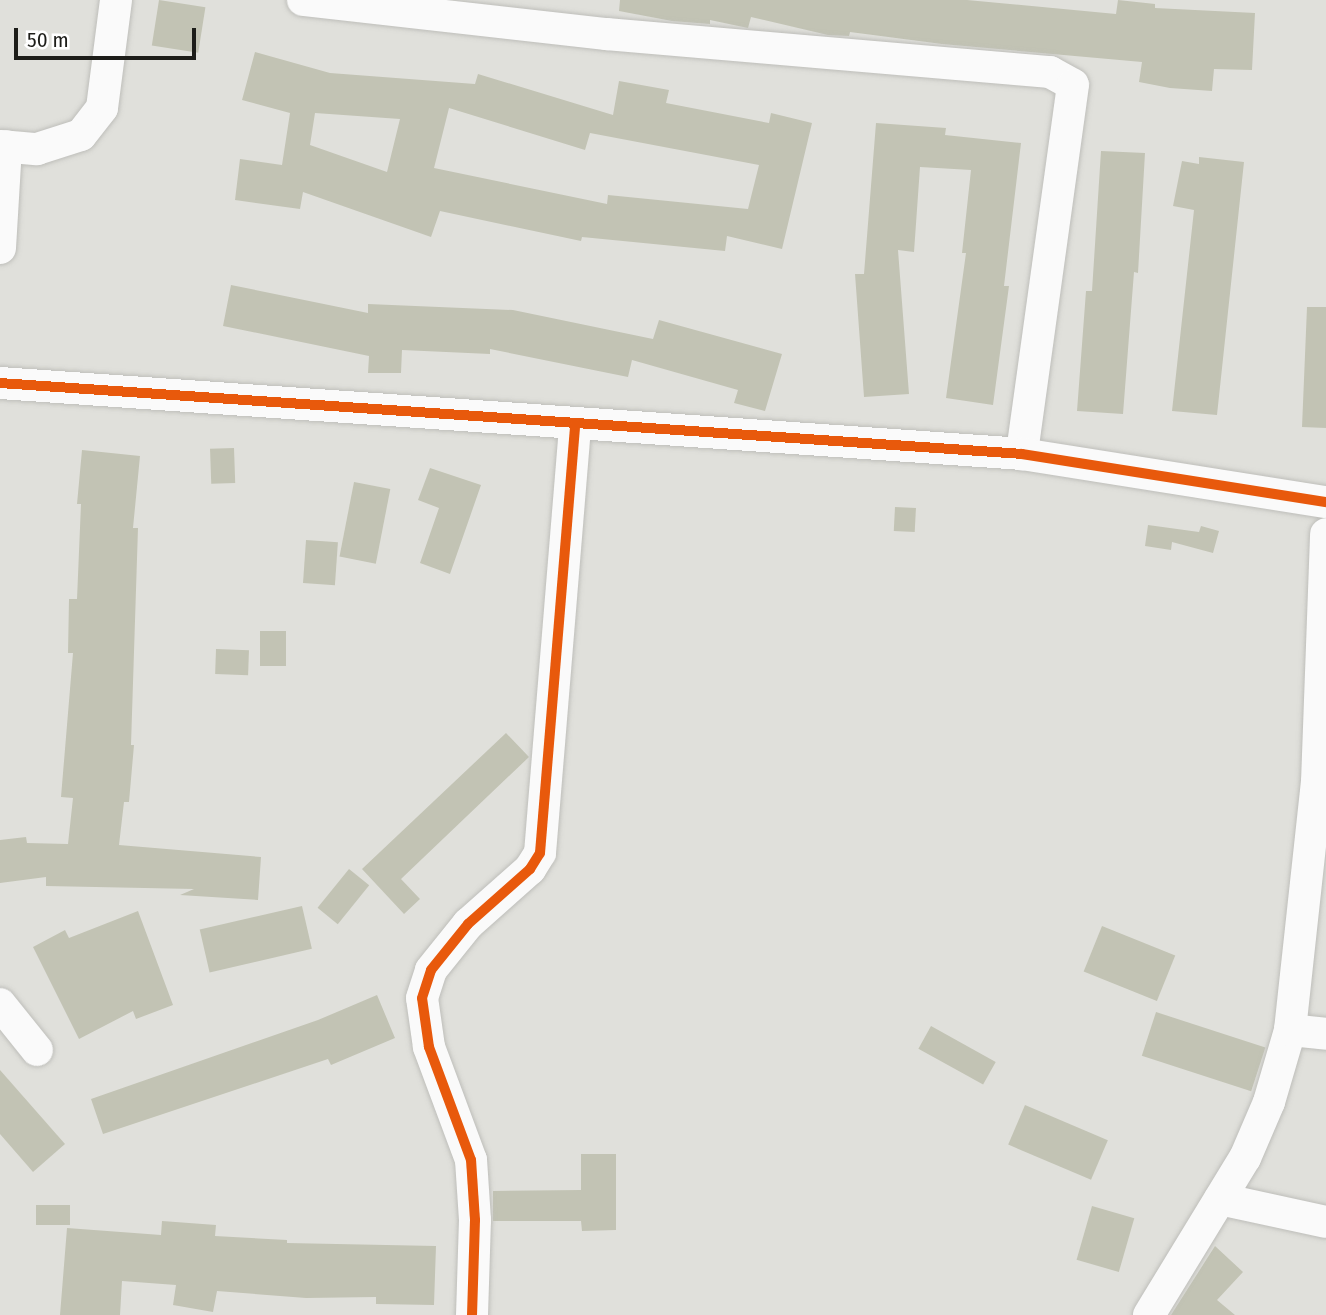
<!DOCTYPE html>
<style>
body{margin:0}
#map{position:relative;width:1326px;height:1315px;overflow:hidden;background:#e0e0db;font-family:"Fira Sans Condensed",sans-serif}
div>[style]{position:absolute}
.building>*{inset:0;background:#c2c3b4;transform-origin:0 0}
.roads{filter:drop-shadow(0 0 2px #bebeba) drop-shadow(0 0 2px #bebeba)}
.minor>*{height:32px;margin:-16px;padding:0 16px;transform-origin:16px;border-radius:16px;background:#fafafa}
.cycleway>*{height:10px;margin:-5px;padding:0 5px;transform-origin:5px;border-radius:5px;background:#e8590c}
span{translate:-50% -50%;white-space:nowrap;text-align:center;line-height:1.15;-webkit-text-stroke:6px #fff;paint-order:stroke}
.scale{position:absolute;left:14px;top:28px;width:182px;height:32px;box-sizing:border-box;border:4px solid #1d1d19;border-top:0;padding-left:9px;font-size:21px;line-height:24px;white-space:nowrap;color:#1d1d19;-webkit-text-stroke:5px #fff;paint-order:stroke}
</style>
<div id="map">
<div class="building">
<div style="left:159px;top:0;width:47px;height:46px;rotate:9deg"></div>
<div style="clip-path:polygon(620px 0,967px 0,1116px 14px,1118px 0,1155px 4px,1155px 8px,1255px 13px,1252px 70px,1214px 69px,1212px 91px,1170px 88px,1139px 82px,1142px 62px,942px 44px,850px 32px,849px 36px,828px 35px,751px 17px,748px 28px,710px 20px,710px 24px,672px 21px,619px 11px)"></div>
<div style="clip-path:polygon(evenodd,255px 52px,330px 73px,475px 84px,478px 74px,613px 115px,619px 81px,669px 90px,666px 103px,769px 123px,771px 113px,812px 123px,782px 249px,727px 236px,725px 251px,582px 237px,581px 241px,440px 211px,431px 237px,303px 192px,300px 209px,235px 200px,240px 159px,282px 165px,290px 113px,242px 100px,255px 52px,449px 108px,585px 150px,590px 133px,759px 165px,748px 209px,608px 195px,607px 204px,434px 168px,449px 108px,255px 52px,315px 113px,400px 119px,387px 172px,310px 145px,315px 113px)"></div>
<div style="clip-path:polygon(876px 123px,946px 128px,945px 135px,1021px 143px,1004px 286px,1009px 286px,993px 405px,946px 398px,966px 253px,962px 253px,971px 170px,920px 167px,914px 252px,898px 250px,909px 394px,864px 397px,855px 274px,864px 274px)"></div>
<div style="clip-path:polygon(1101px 151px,1145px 153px,1138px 273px,1134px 272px,1123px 414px,1077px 411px,1086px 291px,1092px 291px)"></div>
<div style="clip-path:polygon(1199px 157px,1244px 162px,1217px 415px,1172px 411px,1194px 210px,1173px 206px,1182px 161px,1199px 164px)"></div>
<div style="clip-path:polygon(231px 285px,368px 313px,368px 304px,513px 310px,653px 339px,659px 320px,782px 354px,765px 411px,734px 403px,738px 390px,632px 360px,628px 377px,490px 349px,490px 354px,402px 350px,401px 373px,368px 373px,369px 356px,223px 326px)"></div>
<div style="clip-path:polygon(1307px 307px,1326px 307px,1326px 428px,1302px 427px)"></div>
<div style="left:234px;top:448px;width:35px;height:24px;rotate:88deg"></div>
<div style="clip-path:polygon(82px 450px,140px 456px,133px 528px,138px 528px,131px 745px,134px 745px,129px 802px,124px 802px,119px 845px,261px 857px,258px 900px,180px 895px,194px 889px,46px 886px,46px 877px,0 883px,0 840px,26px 837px,27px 843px,68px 844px,73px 798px,61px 797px,73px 653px,68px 653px,69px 599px,77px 599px,81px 504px,77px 504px)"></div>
<div style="clip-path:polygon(430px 468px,481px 485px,450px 574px,420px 563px,439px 508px,418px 500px)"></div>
<div style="left:354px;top:482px;width:37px;height:76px;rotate:11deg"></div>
<div style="left:895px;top:507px;width:21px;height:24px;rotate:3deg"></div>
<div style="clip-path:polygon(1148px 525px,1199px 532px,1201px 526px,1219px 531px,1213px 553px,1172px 542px,1171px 550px,1145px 546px)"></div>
<div style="left:306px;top:540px;width:32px;height:43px;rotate:4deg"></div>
<div style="left:260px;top:631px;width:26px;height:35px"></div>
<div style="left:216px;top:649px;width:33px;height:25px;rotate:2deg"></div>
<div style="clip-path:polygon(506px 733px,529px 757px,401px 879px,420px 899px,404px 914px,362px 869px)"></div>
<div style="left:349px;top:869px;width:26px;height:50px;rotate:39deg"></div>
<div style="left:302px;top:906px;width:44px;height:105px;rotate:77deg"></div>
<div style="clip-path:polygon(138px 911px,173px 1005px,136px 1019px,133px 1011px,79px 1039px,33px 947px,65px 930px,69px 938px)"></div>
<div style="left:1102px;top:926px;width:79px;height:49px;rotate:22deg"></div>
<div style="clip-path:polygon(377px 995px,395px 1038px,331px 1065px,328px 1059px,103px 1134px,91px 1099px,318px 1020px)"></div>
<div style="left:1156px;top:1012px;width:115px;height:46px;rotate:18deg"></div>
<div style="left:931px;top:1026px;width:74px;height:26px;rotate:29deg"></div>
<div style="clip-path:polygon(0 1070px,65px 1144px,33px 1172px,0 1134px)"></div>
<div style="left:1025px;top:1105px;width:90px;height:43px;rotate:23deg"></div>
<div style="clip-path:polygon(581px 1154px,616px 1154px,616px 1230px,582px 1231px,581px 1221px,493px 1221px,493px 1191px,581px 1190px)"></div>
<div style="left:36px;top:1205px;width:34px;height:20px"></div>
<div style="left:1092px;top:1206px;width:44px;height:56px;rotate:16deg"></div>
<div style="clip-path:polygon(162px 1221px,216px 1225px,215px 1236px,287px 1240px,287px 1243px,436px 1246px,434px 1305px,376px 1304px,376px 1297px,306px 1298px,217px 1291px,213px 1312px,173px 1305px,176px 1285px,122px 1281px,120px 1315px,60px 1315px,67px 1228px,161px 1235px)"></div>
<div style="clip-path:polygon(1215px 1246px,1243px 1272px,1217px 1300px,1235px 1315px,1171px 1315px)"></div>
</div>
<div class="roads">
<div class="minor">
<div style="left:303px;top:0;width:305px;rotate:6.4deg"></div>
<div style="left:606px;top:34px;width:446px;rotate:4.9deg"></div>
<div style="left:1050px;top:72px;width:26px;rotate:29deg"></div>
<div style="left:1073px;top:85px;width:373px;rotate:97.9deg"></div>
<div style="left:0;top:146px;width:37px;rotate:5deg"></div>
<div style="left:37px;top:149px;width:46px;rotate:-17.7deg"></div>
<div style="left:81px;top:135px;width:34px;rotate:-52deg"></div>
<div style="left:102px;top:108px;width:109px;rotate:-82.6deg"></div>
<div style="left:0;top:248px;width:102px;rotate:-86.6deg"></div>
<div style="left:0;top:383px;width:1024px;rotate:3.97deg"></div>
<div style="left:1022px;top:454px;width:308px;rotate:9deg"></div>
<div style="left:0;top:1004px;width:59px;rotate:51.2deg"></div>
<div style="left:1290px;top:1030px;width:36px;rotate:6deg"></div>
<div style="left:1220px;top:1199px;width:108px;rotate:12.2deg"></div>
<div style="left:472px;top:1315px;width:95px;rotate:-88.2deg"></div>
<div style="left:475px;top:1220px;width:60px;rotate:-93.8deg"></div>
<div style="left:471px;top:1160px;width:121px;rotate:-110.4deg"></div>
<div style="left:429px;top:1047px;width:49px;rotate:-98.1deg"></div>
<div style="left:422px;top:998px;width:29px;rotate:-72deg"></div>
<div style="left:431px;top:970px;width:59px;rotate:-51.2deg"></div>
<div style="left:468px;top:924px;width:83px;rotate:-41.6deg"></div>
<div style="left:530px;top:869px;width:19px;rotate:-58deg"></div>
<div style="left:540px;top:853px;width:431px;rotate:-85.3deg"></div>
<div style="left:1149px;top:1315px;width:184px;rotate:-58.6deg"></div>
<div style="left:1245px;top:1158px;width:61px;rotate:-66.8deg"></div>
<div style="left:1269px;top:1102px;width:75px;rotate:-73.7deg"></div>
<div style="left:1290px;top:1030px;width:249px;rotate:-83.8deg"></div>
<div style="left:1317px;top:782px;width:248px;rotate:-87.9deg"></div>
</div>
</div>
<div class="cycleway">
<div style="left:0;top:383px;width:1024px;rotate:3.97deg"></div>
<div style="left:1022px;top:454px;width:308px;rotate:9deg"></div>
<div style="left:472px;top:1315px;width:95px;rotate:-88.2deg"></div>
<div style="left:475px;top:1220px;width:60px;rotate:-93.8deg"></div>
<div style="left:471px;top:1160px;width:121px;rotate:-110.4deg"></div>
<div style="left:429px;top:1047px;width:49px;rotate:-98.1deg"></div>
<div style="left:422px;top:998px;width:29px;rotate:-72deg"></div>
<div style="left:431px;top:970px;width:59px;rotate:-51.2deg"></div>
<div style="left:468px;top:924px;width:83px;rotate:-41.6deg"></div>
<div style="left:530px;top:869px;width:19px;rotate:-58deg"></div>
<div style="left:540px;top:853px;width:431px;rotate:-85.3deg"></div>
</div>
<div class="scale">50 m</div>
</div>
